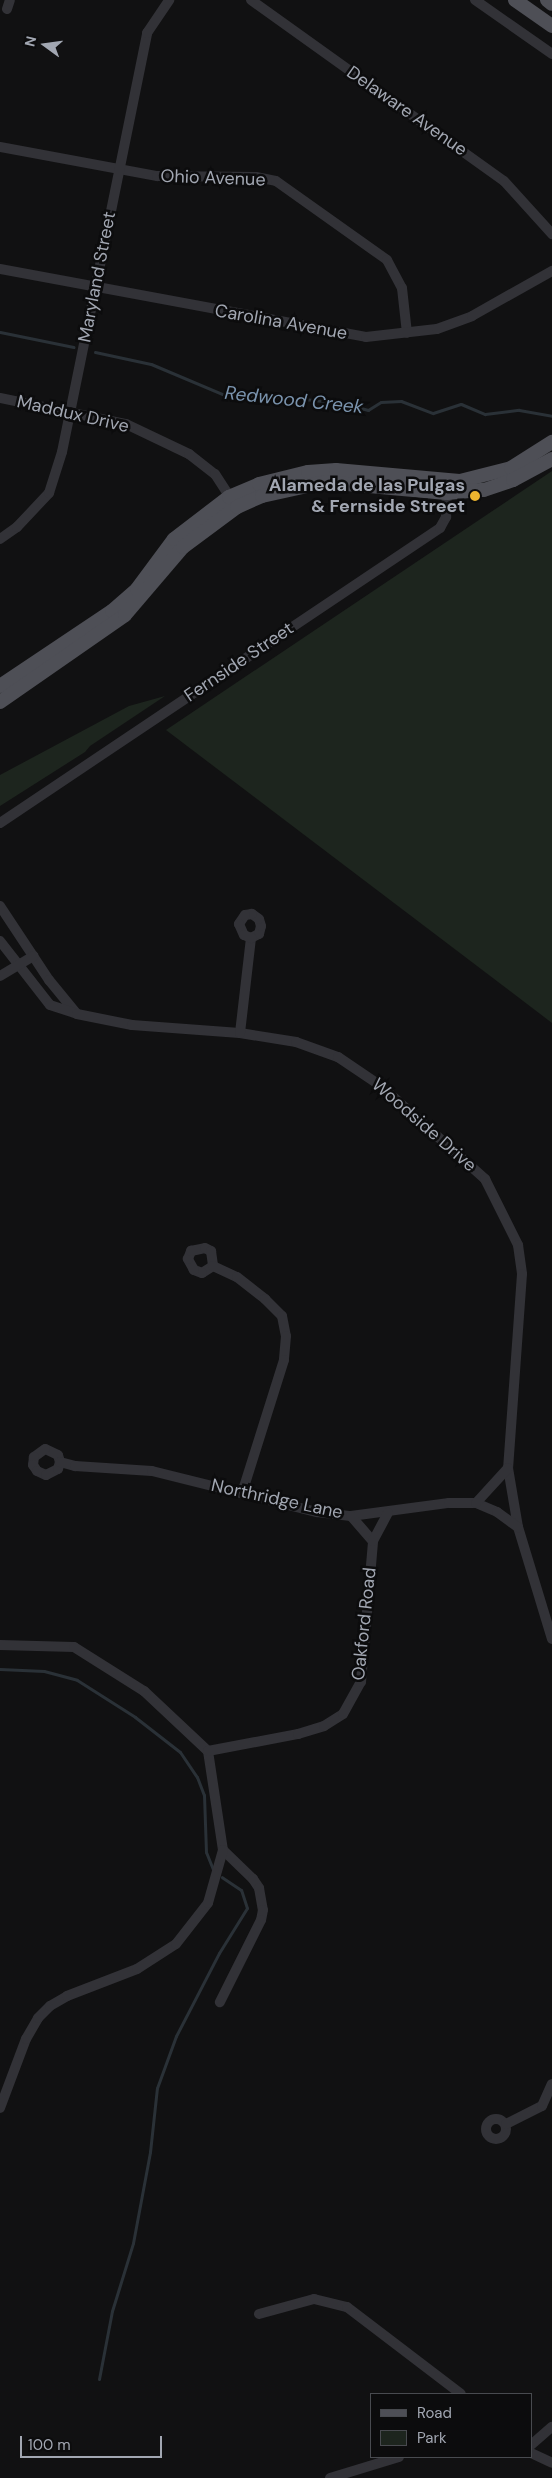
<!DOCTYPE html>
<style>
body{margin:0}
#map{position:relative;width:552px;height:2478px;overflow:hidden;background:#111112;font-family:"DM Sans",sans-serif}
div>[style]{position:absolute}
.green>*{inset:0;background:#1d251e}
.stream>*{height:3px;margin:-1.5px;padding:0 1.5px;transform-origin:1.5px;border-radius:1.5px;background:#2a3137}
.minor>*{height:10px;margin:-5px;padding:0 5px;transform-origin:5px;border-radius:5px;background:#323237}
.minor>.ring{margin:-5px;padding:0;box-sizing:content-box;background:none;border:10px solid #323237;border-radius:50%}
.major>*{height:14px;margin:-7px;padding:0 7px;transform-origin:7px;border-radius:7px;background:#4e4f56}
.dots>*{width:14px;height:14px;translate:-50% -50%;box-sizing:border-box;border:2px solid #0c0c0d;border-radius:50%}
span{translate:-50% -50%;white-space:nowrap;text-align:center;line-height:1.15;-webkit-text-stroke:5px #0c0c0d;paint-order:stroke}
.street-label{font-size:18px;color:#a2a7b2}
.poi-label{font-size:18px;color:#a2a7b2;font-weight:700}
.right{translate:-100% -50%;text-align:right}
.water-label{font-size:19px;color:#7a93ad;font-style:italic}
.legend{position:absolute;left:370px;top:2393px;width:162px;height:65px;box-sizing:border-box;background:#0c0c0d;border:1px solid #484a4f;margin:0;padding:6px 9px;list-style:none;font-size:15px;color:#a2a7b2}
.legend li{display:flex;align-items:center;gap:10px;height:25px}
.legend b{width:25px;border:1px solid #484a4f}
.north{position:absolute;left:20px;top:20px;width:50px;height:50px;-webkit-text-stroke:4px #0c0c0d;paint-order:stroke;rotate:284deg;font-size:14px;font-weight:700;line-height:20px;text-align:center;color:#a2a7b2}
.north::after{content:'';display:block;margin:auto;width:18px;height:22px;background:#a2a7b2;clip-path:polygon(50% 0,100% 100%,50% 72%,0 100%)}
.scale{position:absolute;left:20px;top:2436px;width:142px;height:22px;box-sizing:border-box;border:2px solid #a2a7b2;border-top:0;padding-left:6px;font-size:15px;line-height:18px;white-space:nowrap;color:#a2a7b2;-webkit-text-stroke:4px #0c0c0d;paint-order:stroke}
</style>
<div id="map">
<div class="green">
<div style="clip-path:polygon(552px 471px,552px 1023px,166px 730px)"></div>
<div style="clip-path:polygon(165px 696px,90px 746px,85px 752px,0 806px,0 775px,129px 706px)"></div>
</div>
<div class="stream">
<div style="left:0;top:332px;width:75px;rotate:11.6deg"></div>
<div style="left:95px;top:352px;width:57px;rotate:12.1deg"></div>
<div style="left:151px;top:364px;width:82px;rotate:22.8deg"></div>
<div style="left:227px;top:396px;width:58px;rotate:1deg"></div>
<div style="left:285px;top:397px;width:57px;rotate:6deg"></div>
<div style="left:342px;top:403px;width:27px;rotate:15deg"></div>
<div style="left:368px;top:410px;width:15px;rotate:-32deg"></div>
<div style="left:381px;top:402px;width:20px;rotate:-3deg"></div>
<div style="left:401px;top:401px;width:34px;rotate:21deg"></div>
<div style="left:433px;top:413px;width:29px;rotate:-18deg"></div>
<div style="left:461px;top:404px;width:26px;rotate:23deg"></div>
<div style="left:485px;top:414px;width:34px;rotate:-7deg"></div>
<div style="left:519px;top:410px;width:34px;rotate:10deg"></div>
<div style="left:0;top:1669px;width:44px;rotate:2.6deg"></div>
<div style="left:44px;top:1671px;width:34px;rotate:15deg"></div>
<div style="left:77px;top:1680px;width:69px;rotate:32.5deg"></div>
<div style="left:135px;top:1717px;width:57px;rotate:37.9deg"></div>
<div style="left:180px;top:1752px;width:30px;rotate:56deg"></div>
<div style="left:197px;top:1777px;width:19px;rotate:69deg"></div>
<div style="left:204px;top:1795px;width:57px;rotate:88deg"></div>
<div style="left:206px;top:1852px;width:18px;rotate:68deg"></div>
<div style="left:99px;top:2379px;width:69px;rotate:-79.2deg"></div>
<div style="left:112px;top:2311px;width:71px;rotate:-72.8deg"></div>
<div style="left:133px;top:2243px;width:93px;rotate:-79.4deg"></div>
<div style="left:150px;top:2152px;width:64px;rotate:-83.8deg"></div>
<div style="left:157px;top:2088px;width:55px;rotate:-69.9deg"></div>
<div style="left:176px;top:2036px;width:93px;rotate:-62.6deg"></div>
<div style="left:219px;top:1953px;width:53px;rotate:-58.1deg"></div>
<div style="left:247px;top:1908px;width:19px;rotate:-108deg"></div>
<div style="left:241px;top:1890px;width:23px;rotate:-146deg"></div>
</div>
<div class="minor">
<div style="left:251px;top:0;width:311px;rotate:35.6deg"></div>
<div style="left:504px;top:181px;width:72px;rotate:47.8deg"></div>
<div style="left:475px;top:0;width:94px;rotate:35deg"></div>
<div style="left:7px;top:9px;width:9px;rotate:-72deg"></div>
<div style="left:0;top:147px;width:160px;rotate:10.5deg"></div>
<div style="left:157px;top:176px;width:99px;rotate:0.6deg"></div>
<div style="left:256px;top:177px;width:20px;rotate:11deg"></div>
<div style="left:276px;top:181px;width:136px;rotate:35.4deg"></div>
<div style="left:387px;top:260px;width:32px;rotate:62deg"></div>
<div style="left:402px;top:288px;width:45px;rotate:83.7deg"></div>
<div style="left:0;top:269px;width:372px;rotate:10.5deg"></div>
<div style="left:366px;top:337px;width:71px;rotate:-6.4deg"></div>
<div style="left:437px;top:329px;width:37px;rotate:-20deg"></div>
<div style="left:472px;top:316px;width:92px;rotate:-29.4deg"></div>
<div style="left:0;top:398px;width:129px;rotate:11.7deg"></div>
<div style="left:126px;top:424px;width:70px;rotate:25.5deg"></div>
<div style="left:189px;top:454px;width:33px;rotate:38deg"></div>
<div style="left:215px;top:474px;width:33px;rotate:57deg"></div>
<div style="left:0;top:539px;width:21px;rotate:-35deg"></div>
<div style="left:17px;top:527px;width:47px;rotate:-46.7deg"></div>
<div style="left:49px;top:493px;width:43px;rotate:-72.4deg"></div>
<div style="left:62px;top:452px;width:428px;rotate:-78.5deg"></div>
<div style="left:147px;top:33px;width:40px;rotate:-56deg"></div>
<div style="left:0;top:823px;width:530px;rotate:-33.84deg"></div>
<div style="left:440px;top:528px;width:13px;rotate:-61deg"></div>
<div style="left:446px;top:517px;width:29px;rotate:-88deg"></div>
<div style="left:0;top:906px;width:89px;rotate:56.5deg"></div>
<div style="left:49px;top:980px;width:43px;rotate:50.7deg"></div>
<div style="left:0;top:941px;width:81px;rotate:52deg"></div>
<div style="left:50px;top:1005px;width:28px;rotate:18deg"></div>
<div style="left:77px;top:1014px;width:56px;rotate:11.3deg"></div>
<div style="left:132px;top:1025px;width:108px;rotate:4.2deg"></div>
<div style="left:240px;top:1033px;width:57px;rotate:9.1deg"></div>
<div style="left:296px;top:1042px;width:45px;rotate:19.7deg"></div>
<div style="left:338px;top:1057px;width:52px;rotate:34deg"></div>
<div style="left:381px;top:1086px;width:140px;rotate:41.8deg"></div>
<div style="left:485px;top:1179px;width:74px;rotate:63.4deg"></div>
<div style="left:518px;top:1245px;width:29px;rotate:82deg"></div>
<div style="left:522px;top:1274px;width:195px;rotate:94.1deg"></div>
<div style="left:508px;top:1468px;width:60px;rotate:80.4deg"></div>
<div style="left:518px;top:1527px;width:117px;rotate:73.1deg"></div>
<div style="left:0;top:976px;width:39px;rotate:-31deg"></div>
<div style="left:240px;top:1033px;width:96px;rotate:-83.4deg"></div>
<div style="left:251px;top:938px;width:9px;rotate:-27deg"></div>
<div style="left:259px;top:934px;width:8px;rotate:-76deg"></div>
<div style="left:261px;top:926px;width:7px;rotate:-106deg"></div>
<div style="left:259px;top:919px;width:9px;rotate:-144deg"></div>
<div style="left:252px;top:914px;width:7px;rotate:172deg"></div>
<div style="left:245px;top:915px;width:11px;rotate:124deg"></div>
<div style="left:239px;top:924px;width:12px;rotate:66deg"></div>
<div style="left:244px;top:935px;width:8px;rotate:23deg"></div>
<div style="left:213px;top:1266px;width:13px;rotate:148deg"></div>
<div style="left:202px;top:1273px;width:9px;rotate:-159deg"></div>
<div style="left:194px;top:1270px;width:13px;rotate:-119deg"></div>
<div style="left:188px;top:1259px;width:9px;rotate:-69deg"></div>
<div style="left:191px;top:1251px;width:14px;rotate:-12deg"></div>
<div style="left:205px;top:1248px;width:7px;rotate:27deg"></div>
<div style="left:211px;top:1251px;width:15px;rotate:82deg"></div>
<div style="left:213px;top:1266px;width:26px;rotate:25deg"></div>
<div style="left:237px;top:1277px;width:36px;rotate:38deg"></div>
<div style="left:265px;top:1299px;width:24px;rotate:45deg"></div>
<div style="left:282px;top:1316px;width:20px;rotate:79deg"></div>
<div style="left:286px;top:1336px;width:24px;rotate:95deg"></div>
<div style="left:284px;top:1360px;width:139px;rotate:107.5deg"></div>
<div style="left:60px;top:1462px;width:7px;rotate:-106deg"></div>
<div style="left:58px;top:1455px;width:14px;rotate:-155deg"></div>
<div style="left:45px;top:1449px;width:14px;rotate:144deg"></div>
<div style="left:34px;top:1457px;width:8px;rotate:97deg"></div>
<div style="left:33px;top:1465px;width:7px;rotate:56deg"></div>
<div style="left:37px;top:1471px;width:10px;rotate:24deg"></div>
<div style="left:46px;top:1475px;width:13px;rotate:-27deg"></div>
<div style="left:58px;top:1469px;width:7px;rotate:-74deg"></div>
<div style="left:60px;top:1462px;width:16px;rotate:15deg"></div>
<div style="left:75px;top:1466px;width:77px;rotate:3.7deg"></div>
<div style="left:152px;top:1471px;width:170px;rotate:14deg"></div>
<div style="left:317px;top:1512px;width:34px;rotate:7deg"></div>
<div style="left:351px;top:1516px;width:99px;rotate:-7.6deg"></div>
<div style="left:449px;top:1503px;width:27px"></div>
<div style="left:476px;top:1503px;width:23px;rotate:23deg"></div>
<div style="left:497px;top:1512px;width:26px;rotate:36deg"></div>
<div style="left:476px;top:1503px;width:47px;rotate:-47.6deg"></div>
<div style="left:351px;top:1516px;width:33px;rotate:49deg"></div>
<div style="left:0;top:1645px;width:74px;rotate:1.5deg"></div>
<div style="left:74px;top:1647px;width:83px;rotate:32.2deg"></div>
<div style="left:144px;top:1691px;width:88px;rotate:43.2deg"></div>
<div style="left:208px;top:1751px;width:100px;rotate:81.4deg"></div>
<div style="left:223px;top:1850px;width:42px;rotate:44deg"></div>
<div style="left:253px;top:1879px;width:11px;rotate:56deg"></div>
<div style="left:259px;top:1888px;width:22px;rotate:80deg"></div>
<div style="left:263px;top:1910px;width:10px;rotate:101deg"></div>
<div style="left:261px;top:1920px;width:92px;rotate:116.6deg"></div>
<div style="left:208px;top:1751px;width:92px;rotate:-10.7deg"></div>
<div style="left:298px;top:1734px;width:27px;rotate:-17deg"></div>
<div style="left:324px;top:1726px;width:22px;rotate:-32deg"></div>
<div style="left:343px;top:1714px;width:37px;rotate:-61deg"></div>
<div style="left:361px;top:1682px;width:142px;rotate:-85.1deg"></div>
<div style="left:373px;top:1541px;width:32px;rotate:-62deg"></div>
<div style="left:0;top:2108px;width:74px;rotate:-69.4deg"></div>
<div style="left:26px;top:2039px;width:24px;rotate:-60deg"></div>
<div style="left:38px;top:2018px;width:17px;rotate:-45deg"></div>
<div style="left:50px;top:2006px;width:20px;rotate:-30deg"></div>
<div style="left:67px;top:1996px;width:75px;rotate:-21.1deg"></div>
<div style="left:137px;top:1969px;width:46px;rotate:-32.7deg"></div>
<div style="left:176px;top:1944px;width:52px;rotate:-52deg"></div>
<div style="left:208px;top:1903px;width:55px;rotate:-74.2deg"></div>
<div class="ring" style="left:486px;top:2119px;width:10px;height:10px"></div>
<div style="left:506px;top:2124px;width:40px;rotate:-26.6deg"></div>
<div style="left:542px;top:2106px;width:24px;rotate:-66deg"></div>
<div style="left:259px;top:2314px;width:57px;rotate:-15.3deg"></div>
<div style="left:314px;top:2299px;width:34px;rotate:14deg"></div>
<div style="left:347px;top:2307px;width:143px;rotate:37.3deg"></div>
<div style="left:531px;top:2445px;width:28px;rotate:-41deg"></div>
<div style="left:531px;top:2453px;width:23px;rotate:25deg"></div>
<div style="left:330px;top:2478px;width:72px;rotate:-16.9deg"></div>
</div>
<div class="major">
<div style="left:515px;top:0;width:45px;rotate:35.1deg"></div>
<div style="left:547px;top:0;width:6px;rotate:39deg"></div>
<div style="left:0;top:686px;width:135px;rotate:-33.8deg"></div>
<div style="left:112px;top:611px;width:33px;rotate:-41deg"></div>
<div style="left:137px;top:589px;width:62px;rotate:-53.5deg"></div>
<div style="left:174px;top:539px;width:69px;rotate:-37.4deg"></div>
<div style="left:229px;top:497px;width:33px;rotate:-23deg"></div>
<div style="left:259px;top:484px;width:50px;rotate:-13.8deg"></div>
<div style="left:308px;top:472px;width:28px;rotate:-4deg"></div>
<div style="left:336px;top:470px;width:124px;rotate:5.1deg"></div>
<div style="left:460px;top:481px;width:53px;rotate:-14.3deg"></div>
<div style="left:511px;top:468px;width:49px;rotate:-32.4deg"></div>
<div style="left:0;top:702px;width:152px;rotate:-34.8deg"></div>
<div style="left:125px;top:615px;width:89px;rotate:-49.5deg"></div>
<div style="left:183px;top:547px;width:67px;rotate:-36.5deg"></div>
<div style="left:237px;top:507px;width:27px;rotate:-24deg"></div>
<div style="left:262px;top:496px;width:65px;rotate:-12.5deg"></div>
<div style="left:325px;top:482px;width:122px;rotate:5.2deg"></div>
<div style="left:447px;top:493px;width:37px;rotate:-5deg"></div>
<div style="left:484px;top:490px;width:31px;rotate:-19deg"></div>
<div style="left:513px;top:480px;width:44px;rotate:-28.3deg"></div>
</div>
<div class="dots">
<div style="left:475px;top:496px;background:#ecb42f"></div>
</div>
<div class="street-label">
<span style="left:407px;top:111px;rotate:35deg">Delaware Avenue</span>
<span style="left:213px;top:178px;rotate:2deg">Ohio Avenue</span>
<span style="left:97px;top:277px;rotate:-79deg">Maryland Street</span>
<span style="left:281px;top:322px;rotate:10deg">Carolina Avenue</span>
<span style="left:73px;top:414px;rotate:13deg">Maddux Drive</span>
<span style="left:239px;top:662px;rotate:-34deg">Fernside Street</span>
<span style="left:424px;top:1125px;rotate:41deg">Woodside Drive</span>
<span style="left:277px;top:1499px;rotate:12deg">Northridge Lane</span>
<span style="left:364px;top:1624px;rotate:-84deg">Oakford Road</span>
</div>
<div class="poi-label">
<span class="right" style="left:465px;top:496px">Alameda de las Pulgas<br>&amp; Fernside Street</span>
</div>
<div class="water-label">
<span style="left:294px;top:400px;rotate:6deg">Redwood Creek</span>
</div>
<ul class="legend">
<li><b style="height:6px;background:#4e4f56"></b>Road</li>
<li><b style="height:14px;background:#1d251e"></b>Park</li>
</ul>
<div class="north">N</div>
<div class="scale">100 m</div>
</div>
